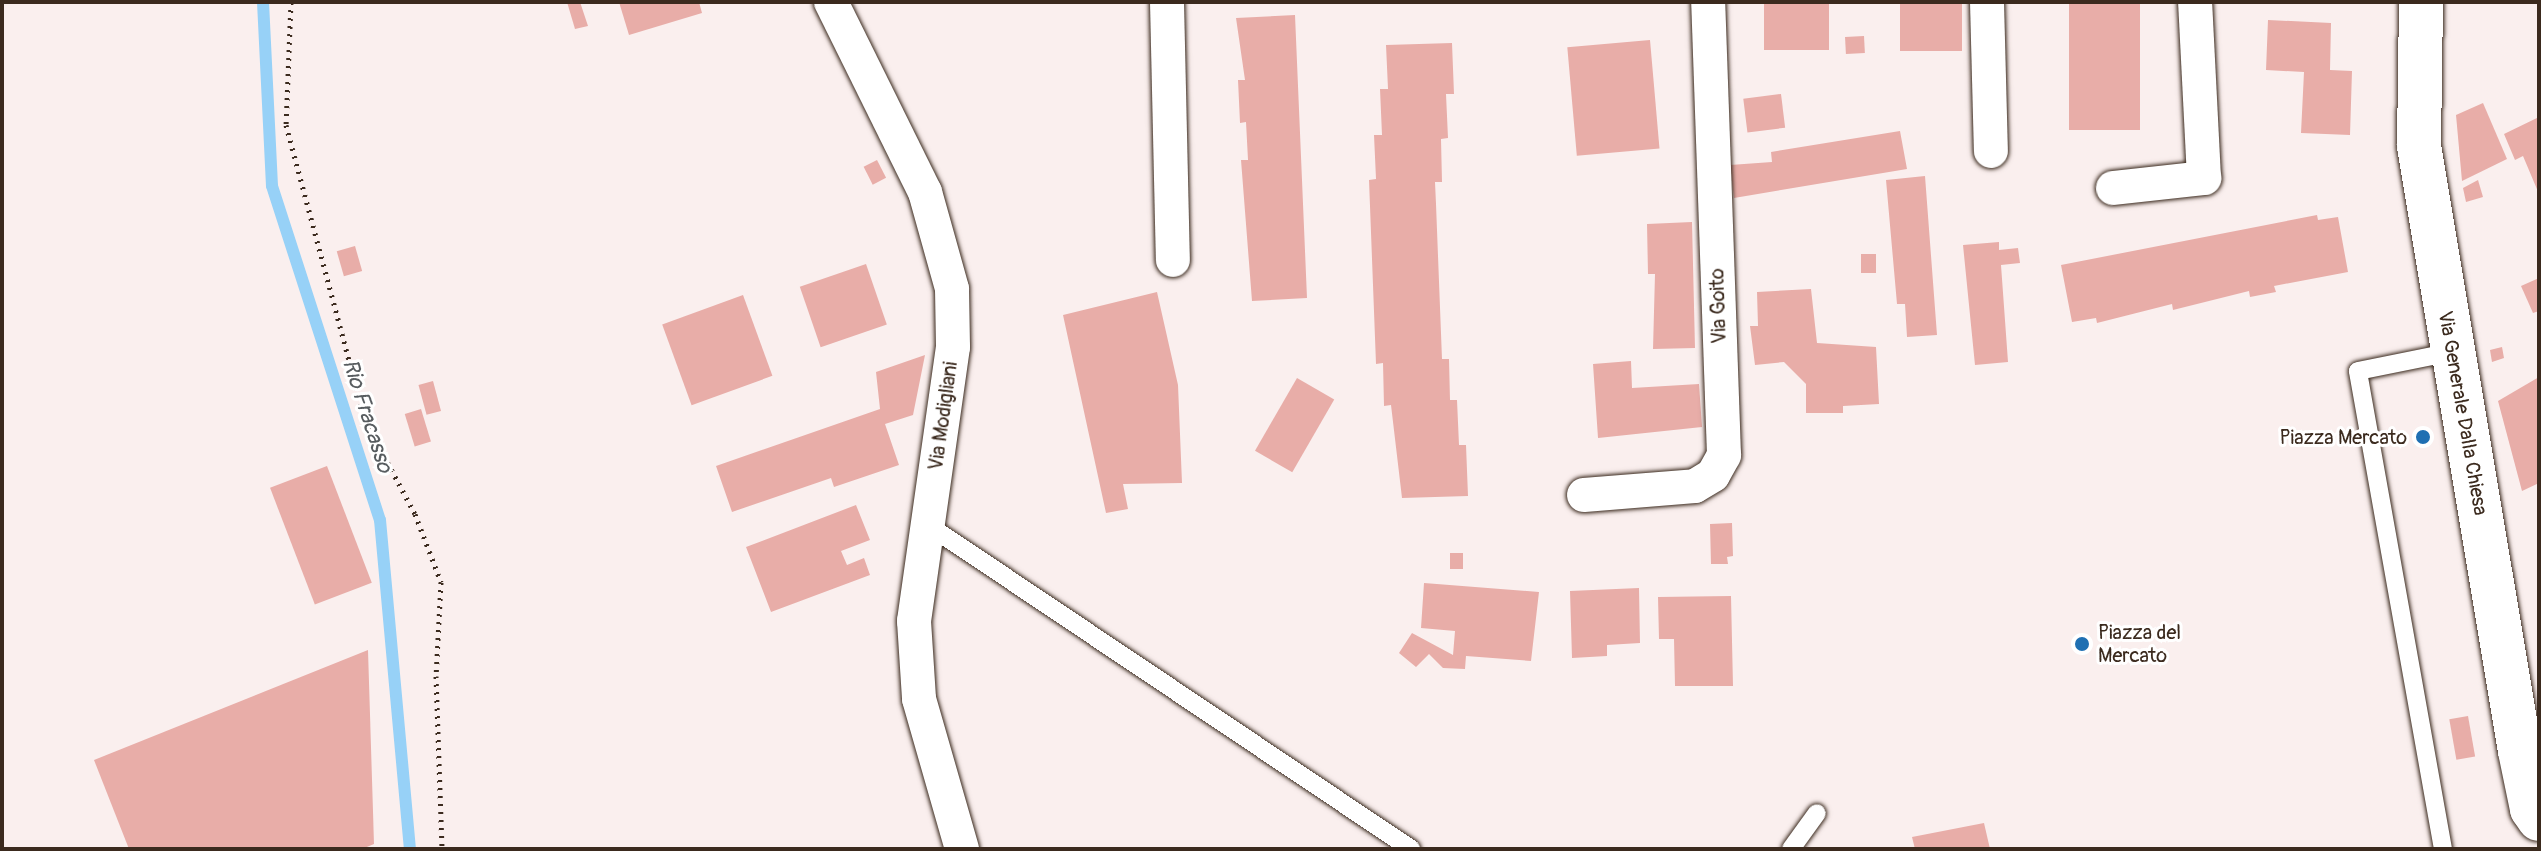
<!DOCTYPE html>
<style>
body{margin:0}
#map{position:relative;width:2541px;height:851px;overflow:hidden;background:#faefee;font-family:Pangolin,sans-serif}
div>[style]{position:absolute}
.stream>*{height:12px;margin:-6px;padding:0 6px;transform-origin:6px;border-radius:6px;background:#97d1f7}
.building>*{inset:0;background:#e8ada8;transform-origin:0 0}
.path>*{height:5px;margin-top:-2.5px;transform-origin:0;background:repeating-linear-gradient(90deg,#3b2a1e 0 2px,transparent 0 8px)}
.roads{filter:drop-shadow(0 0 2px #3b2a1e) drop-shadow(0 0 2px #3b2a1e)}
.lane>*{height:18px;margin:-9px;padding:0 9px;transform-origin:9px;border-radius:9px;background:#fff}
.street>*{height:34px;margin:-17px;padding:0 17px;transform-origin:17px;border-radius:17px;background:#fff}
.secondary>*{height:44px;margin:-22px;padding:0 22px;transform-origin:22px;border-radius:22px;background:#fff}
.dots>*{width:22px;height:22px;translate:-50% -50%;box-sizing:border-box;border:4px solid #fff;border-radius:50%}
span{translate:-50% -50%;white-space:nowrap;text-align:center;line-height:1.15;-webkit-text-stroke:6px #fff;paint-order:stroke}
.street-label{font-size:20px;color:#3b2a1e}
.poi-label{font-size:20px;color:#3b2a1e}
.right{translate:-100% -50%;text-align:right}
.left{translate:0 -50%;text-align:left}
.water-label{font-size:22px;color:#575c5f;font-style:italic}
.frame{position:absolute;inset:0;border:4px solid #3b2a1e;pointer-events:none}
</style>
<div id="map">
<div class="stream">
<div style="left:263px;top:2px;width:184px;rotate:87.2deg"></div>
<div style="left:272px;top:186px;width:351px;rotate:72.1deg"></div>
<div style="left:380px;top:520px;width:330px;rotate:84.8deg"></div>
</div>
<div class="building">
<div style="clip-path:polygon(567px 2px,580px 2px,588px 26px,575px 29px)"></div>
<div style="clip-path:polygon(619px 2px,699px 2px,702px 13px,629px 35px)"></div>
<div style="left:1764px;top:2px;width:65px;height:48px"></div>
<div style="left:1900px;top:2px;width:62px;height:49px"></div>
<div style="left:2069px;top:2px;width:71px;height:128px"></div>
<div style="clip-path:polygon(1295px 15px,1307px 298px,1252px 301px,1241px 160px,1248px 160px,1246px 122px,1240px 123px,1238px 80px,1245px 80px,1236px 18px)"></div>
<div style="clip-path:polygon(2268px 20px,2331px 23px,2330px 70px,2352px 71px,2350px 135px,2301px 133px,2304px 72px,2266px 70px)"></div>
<div style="left:1864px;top:36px;width:17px;height:19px;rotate:87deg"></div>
<div style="left:1650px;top:40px;width:109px;height:83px;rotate:85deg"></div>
<div style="clip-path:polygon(1452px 43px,1454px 94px,1446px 94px,1448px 138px,1441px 139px,1442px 182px,1435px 182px,1436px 204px,1442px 359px,1449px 359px,1450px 400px,1457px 400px,1459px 445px,1466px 445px,1468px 496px,1402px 498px,1391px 405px,1384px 406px,1383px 363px,1376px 364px,1369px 180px,1376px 179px,1374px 135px,1382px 135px,1380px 89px,1388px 89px,1386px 45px)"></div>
<div style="left:1781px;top:94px;width:34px;height:38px;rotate:83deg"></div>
<div style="clip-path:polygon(2483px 103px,2507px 159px,2462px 181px,2456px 115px)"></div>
<div style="clip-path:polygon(2539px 117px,2539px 194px,2523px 156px,2515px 160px,2504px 134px)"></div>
<div style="clip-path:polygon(1900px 131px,1907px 169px,1734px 198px,1730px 165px,1772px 162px,1771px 152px)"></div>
<div style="left:877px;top:160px;width:20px;height:15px;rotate:63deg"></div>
<div style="clip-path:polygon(1925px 176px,1937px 335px,1907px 337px,1905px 304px,1897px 304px,1886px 180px)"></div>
<div style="clip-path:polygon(2478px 180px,2483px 197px,2466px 202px,2463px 188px)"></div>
<div style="clip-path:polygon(2317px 215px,2318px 220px,2338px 217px,2348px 272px,2274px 286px,2276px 292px,2250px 297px,2249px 291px,2173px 310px,2172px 304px,2097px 323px,2096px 318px,2072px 322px,2061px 265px)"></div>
<div style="clip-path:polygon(1692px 222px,1695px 348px,1653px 349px,1655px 274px,1648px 274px,1647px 224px)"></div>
<div style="clip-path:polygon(1999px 242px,1999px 250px,2018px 248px,2020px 263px,2001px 265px,2008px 362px,1975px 365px,1963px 245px)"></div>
<div style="left:355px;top:246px;width:26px;height:19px;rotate:74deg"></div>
<div style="left:1876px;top:254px;width:19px;height:15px;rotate:90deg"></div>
<div style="left:866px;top:264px;width:64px;height:70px;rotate:71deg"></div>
<div style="clip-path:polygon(2539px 278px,2539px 311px,2533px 313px,2521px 286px)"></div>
<div style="clip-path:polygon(1811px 289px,1817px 343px,1876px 347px,1879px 404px,1843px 406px,1843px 413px,1806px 413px,1806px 384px,1784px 362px,1755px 365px,1750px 326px,1758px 326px,1757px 292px)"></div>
<div style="clip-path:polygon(1157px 292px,1178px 385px,1182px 483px,1123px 484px,1128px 509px,1106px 513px,1063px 315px)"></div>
<div style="left:743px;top:295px;width:86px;height:86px;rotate:70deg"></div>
<div style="clip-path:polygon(2502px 347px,2504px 358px,2492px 362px,2490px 350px)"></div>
<div style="clip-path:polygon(925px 355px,913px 415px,885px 424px,899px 465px,834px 487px,831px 478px,732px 512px,716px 466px,880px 409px,876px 372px)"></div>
<div style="clip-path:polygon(1631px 361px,1632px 388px,1699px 384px,1702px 427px,1598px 438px,1593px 364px)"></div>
<div style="clip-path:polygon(2539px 377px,2539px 483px,2522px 491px,2498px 401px)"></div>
<div style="left:1297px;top:378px;width:43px;height:84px;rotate:30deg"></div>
<div style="left:433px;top:381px;width:31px;height:15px;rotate:75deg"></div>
<div style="left:421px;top:409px;width:34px;height:17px;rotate:73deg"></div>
<div style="left:327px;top:466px;width:125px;height:61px;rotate:69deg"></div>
<div style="clip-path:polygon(856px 505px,870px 540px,841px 551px,847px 565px,864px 558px,870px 575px,771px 612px,746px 547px)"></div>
<div style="clip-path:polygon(1732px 523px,1733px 556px,1727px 557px,1728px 564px,1711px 564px,1710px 524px)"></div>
<div style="left:1450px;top:553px;width:13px;height:16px"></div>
<div style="clip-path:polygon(1424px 583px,1539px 592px,1531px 661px,1466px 656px,1465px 669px,1443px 668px,1429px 654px,1416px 667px,1399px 653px,1412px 633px,1453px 655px,1455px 631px,1421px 628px)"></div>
<div style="clip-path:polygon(1639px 588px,1640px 643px,1607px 645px,1607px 656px,1572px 658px,1570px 591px)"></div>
<div style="clip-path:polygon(1731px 596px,1733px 686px,1675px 686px,1674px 639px,1659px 639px,1658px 597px)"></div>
<div style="clip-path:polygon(368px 650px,374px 844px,362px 849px,129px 849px,94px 760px)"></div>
<div style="left:2468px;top:716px;width:41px;height:19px;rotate:80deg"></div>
<div style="clip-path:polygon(1984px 823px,1990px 849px,1915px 849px,1912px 837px)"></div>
</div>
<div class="path">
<div style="left:291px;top:2px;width:123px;rotate:92.3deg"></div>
<div style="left:286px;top:125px;width:305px;rotate:75deg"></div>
<div style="left:365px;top:420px;width:106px;rotate:62deg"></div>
<div style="left:415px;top:514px;width:73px;rotate:69.1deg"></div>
<div style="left:441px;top:582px;width:94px;rotate:93deg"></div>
<div style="left:436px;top:676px;width:173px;rotate:88deg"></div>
</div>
<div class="roads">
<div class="lane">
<div style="left:928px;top:525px;width:582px;rotate:33.85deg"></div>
<div style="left:1791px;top:849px;width:44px;rotate:-54.2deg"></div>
<div style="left:2443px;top:849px;width:485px;rotate:-100.1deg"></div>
<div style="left:2358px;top:371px;width:96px;rotate:-11.4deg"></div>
</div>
<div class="street">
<div style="left:831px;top:2px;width:212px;rotate:63.7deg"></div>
<div style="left:925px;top:192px;width:101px;rotate:74.4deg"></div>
<div style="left:952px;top:289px;width:58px;rotate:89deg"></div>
<div style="left:953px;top:347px;width:277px;rotate:98.1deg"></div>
<div style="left:914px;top:621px;width:78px;rotate:86.3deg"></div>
<div style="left:919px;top:699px;width:156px;rotate:74deg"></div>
<div style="left:1167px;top:2px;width:258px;rotate:88.7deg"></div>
<div style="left:1987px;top:2px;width:149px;rotate:88.5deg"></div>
<div style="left:2113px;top:188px;width:92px;rotate:-6.3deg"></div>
<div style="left:2204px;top:178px;width:176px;rotate:-92.9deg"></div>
<div style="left:1584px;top:495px;width:111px;rotate:-4.6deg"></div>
<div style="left:1695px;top:486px;width:21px;rotate:-31deg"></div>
<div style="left:1713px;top:475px;width:23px;rotate:-61deg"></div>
<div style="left:1724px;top:455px;width:453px;rotate:-92deg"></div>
</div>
<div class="secondary">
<div style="left:2421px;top:2px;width:144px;rotate:90.8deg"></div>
<div style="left:2419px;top:146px;width:613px;rotate:80.52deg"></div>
<div style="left:2520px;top:751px;width:59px;rotate:78.3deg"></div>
<div style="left:2532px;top:809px;width:12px;rotate:55deg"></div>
</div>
</div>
<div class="dots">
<div style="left:2423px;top:437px;background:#1f6fb2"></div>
<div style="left:2082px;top:644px;background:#1f6fb2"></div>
</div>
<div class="street-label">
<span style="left:1718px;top:306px;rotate:-92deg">Via Goito</span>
<span style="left:2463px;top:413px;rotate:80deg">Via Generale Dalla Chiesa</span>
<span style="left:943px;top:416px;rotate:-82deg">Via Modigliani</span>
</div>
<div class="poi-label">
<span class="right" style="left:2407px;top:437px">Piazza Mercato</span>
<span class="left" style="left:2098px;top:644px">Piazza del<br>Mercato</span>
</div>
<div class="water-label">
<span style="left:367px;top:416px;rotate:72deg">Rio Fracasso</span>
</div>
<div class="frame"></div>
</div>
